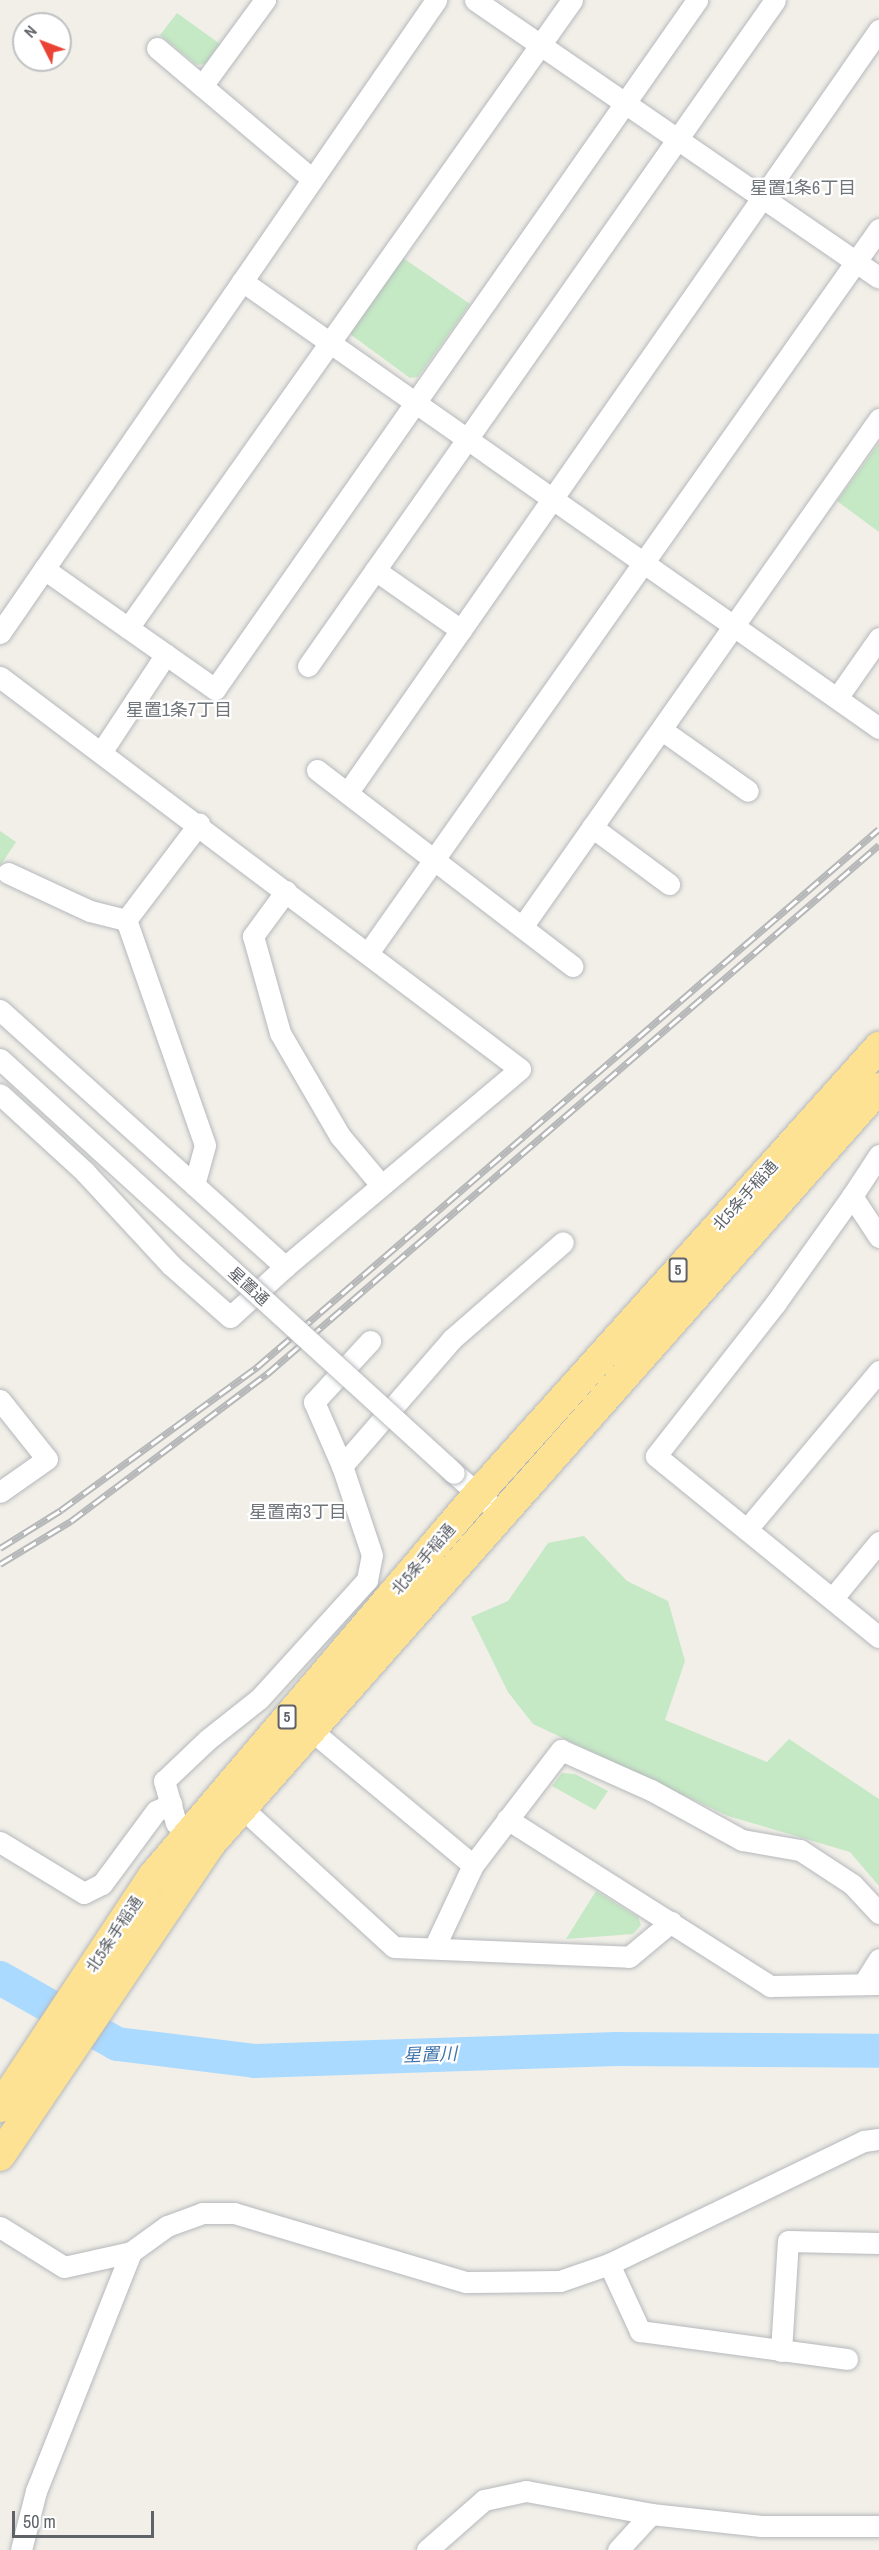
<!DOCTYPE html>
<meta charset="utf-8">
<style>
body{margin:0}
#map{position:relative;width:879px;height:2550px;overflow:hidden;background:#f1efe8;font-family:"Archivo Narrow","Noto Sans JP",sans-serif}
div>[style]{position:absolute}
.green>*{inset:0;background:#c5e8c5}
.river>*{height:34px;margin:-17px;padding:0 17px;transform-origin:17px;border-radius:17px;background:#aadaff}
.roads{filter:drop-shadow(0 0 2px #b5b8bc) drop-shadow(0 0 2px #b5b8bc)}
.minor>*{height:21px;margin:-10.5px;padding:0 10.5px;transform-origin:10.5px;border-radius:10.5px;background:#fff}
.highway>*{height:30px;margin:-15px;padding:0 15px;transform-origin:15px;border-radius:15px;background:#fde293}
.rail>*{height:7px;margin-top:-3.5px;transform-origin:0;background:repeating-linear-gradient(90deg,#fff 0 14px,#b6b7b8 0 28px);box-sizing:border-box;border-block:2px solid #b6b7b8}
.bridges{filter:drop-shadow(0 0 2px #b5b8bc) drop-shadow(0 0 2px #b5b8bc)}
.minor-bridge>*{height:21px;margin:-10.5px;padding:0 10.5px;transform-origin:10.5px;border-radius:10.5px;background:#fff}
span{translate:-50% -50%;white-space:nowrap;text-align:center;line-height:1.15;-webkit-text-stroke:4.5px #fff;paint-order:stroke}
.shield-label span{padding:2px 4px;background:#fff;border:2px solid;border-radius:4px;-webkit-text-stroke-width:0}
.shield-label{font-size:15px;color:#5f6368;font-weight:700}
.street-label{font-size:16px;color:#5f6368}
.neighbourhood-label{font-size:18px;color:#70757a}
.water-label{font-size:18px;color:#4174aa;font-style:italic}
.north{position:absolute;left:12px;top:12px;width:60px;height:60px;box-sizing:border-box;background:#fff;border:2px solid #bfc1c3;border-radius:50%;rotate:312deg;font-size:16px;font-weight:700;line-height:24px;text-align:center;color:#5f6368}
.north::after{content:'';display:block;margin:auto;width:21px;height:27px;background:#ea4335;clip-path:polygon(50% 0,100% 100%,50% 72%,0 100%)}
.scale{position:absolute;left:12px;top:2511px;width:142px;height:27px;box-sizing:border-box;border:3px solid #5f6368;border-top:0;padding-left:8px;font-size:18px;line-height:21px;white-space:nowrap;color:#5f6368;-webkit-text-stroke:4px #fff;paint-order:stroke}
</style>
<div id="map">
<div class="green">
<div style="clip-path:polygon(177px 13px,220px 44px,205px 64px,197px 65px,160px 35px)"></div>
<div style="clip-path:polygon(403px 258px,470px 304px,418px 377px,410px 378px,350px 334px)"></div>
<div style="clip-path:polygon(879px 443px,879px 532px,837px 501px)"></div>
<div style="clip-path:polygon(0 831px,16px 842px,0 866px)"></div>
<div style="clip-path:polygon(584px 1536px,627px 1581px,668px 1601px,685px 1661px,665px 1720px,767px 1762px,789px 1739px,879px 1799px,879px 1886px,850px 1852px,728px 1816px,533px 1724px,508px 1692px,471px 1617px,508px 1601px,548px 1543px)"></div>
<div style="clip-path:polygon(562px 1773px,575px 1774px,608px 1791px,595px 1810px,552px 1786px)"></div>
<div style="clip-path:polygon(596px 1891px,638px 1917px,641px 1925px,633px 1934px,566px 1939px)"></div>
</div>
<div class="river">
<div style="left:0;top:1978px;width:134px;rotate:29.4deg"></div>
<div style="left:117px;top:2044px;width:139px;rotate:7deg"></div>
<div style="left:255px;top:2061px;width:362px;rotate:-1.9deg"></div>
<div style="left:617px;top:2049px;width:262px;rotate:0.4deg"></div>
</div>
<div class="roads">
<div class="minor">
<div style="left:475px;top:0;width:490px;rotate:34.5deg"></div>
<div style="left:157px;top:48px;width:203px;rotate:40.2deg"></div>
<div style="left:202px;top:86px;width:107px;rotate:-53.8deg"></div>
<div style="left:242px;top:281px;width:778px;rotate:35.06deg"></div>
<div style="left:44px;top:569px;width:209px;rotate:35.1deg"></div>
<div style="left:215px;top:689px;width:841px;rotate:-55.02deg"></div>
<div style="left:375px;top:570px;width:105px;rotate:34.9deg"></div>
<div style="left:128px;top:628px;width:769px;rotate:-54.74deg"></div>
<div style="left:0;top:633px;width:769px;rotate:-55.44deg"></div>
<div style="left:308px;top:666px;width:813px;rotate:-54.96deg"></div>
<div style="left:0;top:677px;width:651px;rotate:37.01deg"></div>
<div style="left:520px;top:1069px;width:307px;rotate:139.9deg"></div>
<div style="left:837px;top:698px;width:73px;rotate:-55deg"></div>
<div style="left:662px;top:730px;width:105px;rotate:35.3deg"></div>
<div style="left:102px;top:751px;width:116px;rotate:-56.6deg"></div>
<div style="left:317px;top:770px;width:322px;rotate:37.5deg"></div>
<div style="left:348px;top:792px;width:929px;rotate:-55.13deg"></div>
<div style="left:592px;top:827px;width:96px;rotate:36.5deg"></div>
<div style="left:8px;top:873px;width:90px;rotate:24.9deg"></div>
<div style="left:90px;top:911px;width:37px;rotate:14deg"></div>
<div style="left:286px;top:891px;width:56px;rotate:126.3deg"></div>
<div style="left:253px;top:936px;width:101px;rotate:74.4deg"></div>
<div style="left:280px;top:1033px;width:119px;rotate:59.8deg"></div>
<div style="left:340px;top:1136px;width:64px;rotate:50.1deg"></div>
<div style="left:522px;top:927px;width:621px;rotate:-54.9deg"></div>
<div style="left:368px;top:953px;width:886px;rotate:-54.79deg"></div>
<div style="left:0;top:1010px;width:384px;rotate:42deg"></div>
<div style="left:285px;top:1267px;width:74px;rotate:137.7deg"></div>
<div style="left:230px;top:1317px;width:79px;rotate:-138.6deg"></div>
<div style="left:171px;top:1265px;width:127px;rotate:-132.8deg"></div>
<div style="left:85px;top:1172px;width:115px;rotate:-137.5deg"></div>
<div style="left:879px;top:1155px;width:49px;rotate:123.4deg"></div>
<div style="left:852px;top:1196px;width:49px;rotate:56.6deg"></div>
<div style="left:194px;top:1185px;width:41px;rotate:-74.6deg"></div>
<div style="left:205px;top:1145px;width:238px;rotate:-109.3deg"></div>
<div style="left:126px;top:920px;width:121px;rotate:-52.8deg"></div>
<div style="left:852px;top:1196px;width:133px;rotate:125.5deg"></div>
<div style="left:775px;top:1304px;width:193px;rotate:128.1deg"></div>
<div style="left:656px;top:1456px;width:287px;rotate:39.1deg"></div>
<div style="left:0;top:1400px;width:75px;rotate:51.5deg"></div>
<div style="left:47px;top:1459px;width:57px;rotate:144.9deg"></div>
<div style="left:342px;top:1466px;width:168px;rotate:-49.1deg"></div>
<div style="left:452px;top:1339px;width:147px;rotate:-41.1deg"></div>
<div style="left:454px;top:1473px;width:61px;rotate:41deg"></div>
<div style="left:747px;top:1529px;width:206px;rotate:-50.1deg"></div>
<div style="left:832px;top:1599px;width:74px;rotate:-50.5deg"></div>
<div style="left:312px;top:1731px;width:209px;rotate:39.8deg"></div>
<div style="left:241px;top:1807px;width:207px;rotate:42.5deg"></div>
<div style="left:394px;top:1947px;width:235px;rotate:2.4deg"></div>
<div style="left:629px;top:1957px;width:55px;rotate:-39.8deg"></div>
<div style="left:507px;top:1819px;width:312px;rotate:32.4deg"></div>
<div style="left:770px;top:1986px;width:109px;rotate:-1.1deg"></div>
<div style="left:200px;top:1838px;width:28px;rotate:-148deg"></div>
<div style="left:176px;top:1823px;width:44px;rotate:-105.9deg"></div>
<div style="left:164px;top:1781px;width:59px;rotate:-43.6deg"></div>
<div style="left:207px;top:1740px;width:66px;rotate:-38.3deg"></div>
<div style="left:259px;top:1699px;width:161px;rotate:-47.8deg"></div>
<div style="left:367px;top:1580px;width:25px;rotate:-79deg"></div>
<div style="left:372px;top:1555px;width:94px;rotate:-108.6deg"></div>
<div style="left:342px;top:1466px;width:70px;rotate:-113.6deg"></div>
<div style="left:314px;top:1402px;width:83px;rotate:-47.4deg"></div>
<div style="left:0;top:1842px;width:98px;rotate:31.3deg"></div>
<div style="left:84px;top:1893px;width:20px;rotate:-27deg"></div>
<div style="left:102px;top:1884px;width:91px;rotate:-53.5deg"></div>
<div style="left:156px;top:1811px;width:17px;rotate:-25deg"></div>
<div style="left:434px;top:1948px;width:92px;rotate:-64.8deg"></div>
<div style="left:473px;top:1865px;width:145px;rotate:-52.6deg"></div>
<div style="left:561px;top:1750px;width:98px;rotate:24deg"></div>
<div style="left:651px;top:1790px;width:104px;rotate:28.8deg"></div>
<div style="left:742px;top:1840px;width:59px;rotate:9.8deg"></div>
<div style="left:800px;top:1850px;width:62px;rotate:33.2deg"></div>
<div style="left:852px;top:1884px;width:40px;rotate:47deg"></div>
<div style="left:864px;top:1983px;width:28px;rotate:-58deg"></div>
<div style="left:0;top:2227px;width:75px;rotate:32deg"></div>
<div style="left:64px;top:2267px;width:69px;rotate:-12.6deg"></div>
<div style="left:131px;top:2252px;width:44px;rotate:-35.8deg"></div>
<div style="left:167px;top:2226px;width:37px;rotate:-20deg"></div>
<div style="left:202px;top:2213px;width:32px"></div>
<div style="left:234px;top:2213px;width:242px;rotate:16.6deg"></div>
<div style="left:466px;top:2282px;width:94px;rotate:-0.6deg"></div>
<div style="left:560px;top:2281px;width:52px;rotate:-19.1deg"></div>
<div style="left:609px;top:2264px;width:283px;rotate:-25.8deg"></div>
<div style="left:864px;top:2141px;width:15px;rotate:-8deg"></div>
<div style="left:609px;top:2264px;width:74px;rotate:65.2deg"></div>
<div style="left:640px;top:2331px;width:209px;rotate:7.7deg"></div>
<div style="left:781px;top:2351px;width:110px;rotate:-86.4deg"></div>
<div style="left:788px;top:2241px;width:91px;rotate:1.3deg"></div>
<div style="left:21px;top:2550px;width:61px;rotate:-75.7deg"></div>
<div style="left:36px;top:2491px;width:257px;rotate:-68.3deg"></div>
<div style="left:427px;top:2550px;width:76px;rotate:-41.3deg"></div>
<div style="left:484px;top:2500px;width:43px;rotate:-12.1deg"></div>
<div style="left:526px;top:2491px;width:127px;rotate:10.4deg"></div>
<div style="left:651px;top:2514px;width:111px;rotate:6.2deg"></div>
<div style="left:761px;top:2526px;width:118px"></div>
<div style="left:618px;top:2550px;width:49px;rotate:-47.5deg"></div>
</div>
<div class="highway">
<div style="left:0;top:2107px;width:277px;rotate:-56.5deg"></div>
<div style="left:153px;top:1876px;width:502px;rotate:-49.61deg"></div>
<div style="left:478px;top:1494px;width:601px;rotate:-48.1deg"></div>
<div style="left:0;top:2156px;width:379px;rotate:-56deg"></div>
<div style="left:212px;top:1842px;width:1007px;rotate:-48.5deg"></div>
</div>
</div>
<div class="rail">
<div style="left:0;top:1548px;width:72px;rotate:-31.9deg"></div>
<div style="left:61px;top:1510px;width:243px;rotate:-36.1deg"></div>
<div style="left:257px;top:1367px;width:822px;rotate:-40.86deg"></div>
<div style="left:0;top:1564px;width:83px;rotate:-31.2deg"></div>
<div style="left:71px;top:1521px;width:245px;rotate:-36.9deg"></div>
<div style="left:267px;top:1374px;width:809px;rotate:-40.84deg"></div>
</div>
<div class="bridges">
<div class="minor-bridge">
<div style="left:0;top:1059px;width:614px;rotate:42.36deg"></div>
</div>
</div>
<div class="shield-label">
<span style="left:678px;top:1270px">5</span>
<span style="left:287px;top:1717px">5</span>
</div>
<div class="street-label">
<span style="left:745px;top:1195px;rotate:-48deg">北5条手稲通</span>
<span style="left:249px;top:1286px;rotate:42deg">星置通</span>
<span style="left:423px;top:1559px;rotate:-49deg">北5条手稲通</span>
<span style="left:114px;top:1934px;rotate:-56deg">北5条手稲通</span>
</div>
<div class="neighbourhood-label">
<span style="left:803px;top:188px">星置1条6丁目</span>
<span style="left:179px;top:710px">星置1条7丁目</span>
<span style="left:298px;top:1512px">星置南3丁目</span>
</div>
<div class="water-label">
<span style="left:430px;top:2055px;rotate:-2deg">星置川</span>
</div>
<div class="north">N</div>
<div class="scale">50 m</div>
</div>
